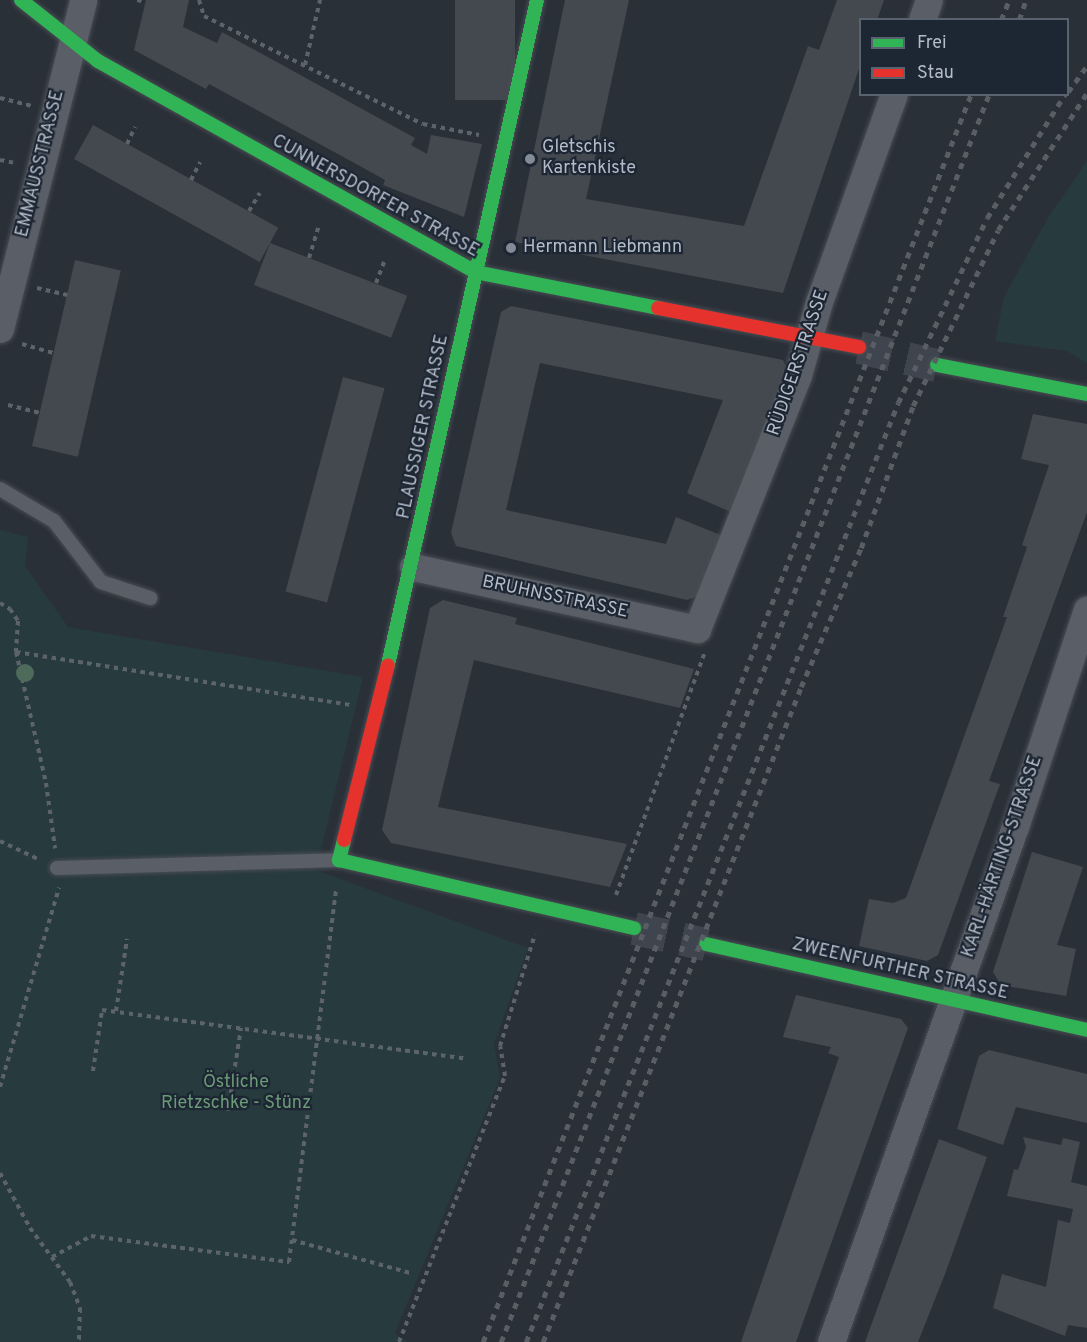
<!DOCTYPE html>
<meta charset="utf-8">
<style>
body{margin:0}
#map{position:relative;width:1087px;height:1342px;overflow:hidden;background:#2a3038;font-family:Overpass,sans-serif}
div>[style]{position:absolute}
.green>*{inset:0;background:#273a3e}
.building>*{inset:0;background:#444950;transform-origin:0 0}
.secondary-tunnel>*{height:33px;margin-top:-16.5px;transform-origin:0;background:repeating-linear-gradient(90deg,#3f454e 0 33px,transparent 0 49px)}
.path>*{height:4px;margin-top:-2px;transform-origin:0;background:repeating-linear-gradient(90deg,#5d636a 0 4.5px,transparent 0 9px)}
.roads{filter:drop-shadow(0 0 2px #484c53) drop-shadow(0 0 2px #484c53)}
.lane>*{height:14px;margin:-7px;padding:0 7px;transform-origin:7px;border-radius:7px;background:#5a5e66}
.street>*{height:27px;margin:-13.5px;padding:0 13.5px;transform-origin:13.5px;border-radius:13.5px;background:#5a5e66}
.fast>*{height:14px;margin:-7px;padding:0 7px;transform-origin:7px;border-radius:7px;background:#30b455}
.jam>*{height:14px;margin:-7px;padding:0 7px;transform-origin:7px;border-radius:7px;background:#e5322d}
.rail>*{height:4.5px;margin-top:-2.25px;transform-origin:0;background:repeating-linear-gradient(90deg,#595d64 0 6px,transparent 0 12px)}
.trees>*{width:18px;height:18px;margin:-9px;border-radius:50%;background:#4e6a5a}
.dots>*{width:16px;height:16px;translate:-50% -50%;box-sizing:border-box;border:3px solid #1d2633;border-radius:50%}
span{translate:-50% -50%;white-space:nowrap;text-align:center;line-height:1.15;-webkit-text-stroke:4.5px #1d2633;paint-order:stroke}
.poi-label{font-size:18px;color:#b4bcc9}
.left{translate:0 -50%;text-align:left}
.street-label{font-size:18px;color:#b4bcc9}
.park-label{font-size:18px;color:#6b9a76}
.legend{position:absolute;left:859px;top:18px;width:210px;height:78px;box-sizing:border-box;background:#1d2633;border:2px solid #59626f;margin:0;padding:8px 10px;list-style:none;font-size:18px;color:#b4bcc9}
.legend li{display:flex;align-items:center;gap:12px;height:30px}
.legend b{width:30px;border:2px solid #59626f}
</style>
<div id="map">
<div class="green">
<div style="clip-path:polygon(1087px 161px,1087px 363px,1067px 351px,995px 341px,1004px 297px,1048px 218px)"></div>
<div style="clip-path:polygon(0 530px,28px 537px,25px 566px,68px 627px,363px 677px,316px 870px,528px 948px,494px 1044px,500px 1078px,395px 1333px,407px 1342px,0 1342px)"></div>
</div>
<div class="building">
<div style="clip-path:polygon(146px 0,189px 0,183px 27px,217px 43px,222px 32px,415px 138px,411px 145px,427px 154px,431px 135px,482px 144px,464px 217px,383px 185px,385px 180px,349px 160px,209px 84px,206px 89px,134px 50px)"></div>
<div style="left:455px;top:0;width:60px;height:100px"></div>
<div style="clip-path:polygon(565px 0,629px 0,586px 199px,744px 226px,808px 46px,819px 50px,837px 0,884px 0,877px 20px,860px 20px,860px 66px,783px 293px,515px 242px)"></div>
<div style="left:93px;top:125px;width:212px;height:39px;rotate:29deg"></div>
<div style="left:270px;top:243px;width:147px;height:45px;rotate:21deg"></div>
<div style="left:75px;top:260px;width:47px;height:191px;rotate:13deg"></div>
<div style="clip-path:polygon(511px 306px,783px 360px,788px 372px,731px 512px,687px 493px,723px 400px,540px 363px,506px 510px,666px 544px,676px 517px,723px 536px,698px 596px,687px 600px,456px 546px,451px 533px,501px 312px)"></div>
<div style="left:343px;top:377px;width:43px;height:222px;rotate:15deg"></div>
<div style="clip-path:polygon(1033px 414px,1087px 424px,1087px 512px,989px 781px,1000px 784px,938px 955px,927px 961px,859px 946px,869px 899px,893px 903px,906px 898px,1007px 617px,1003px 617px,1027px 547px,1022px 545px,1049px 465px,1021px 459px)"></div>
<div style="clip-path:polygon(443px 600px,517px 618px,515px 624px,694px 669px,680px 708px,474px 660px,438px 807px,627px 844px,610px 887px,391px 843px,382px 830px,430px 608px)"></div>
<div style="clip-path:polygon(1032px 852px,1083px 867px,1057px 945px,1076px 949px,1066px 996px,1001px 985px,993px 972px)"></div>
<div style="clip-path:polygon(796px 995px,901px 1019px,908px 1028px,796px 1342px,741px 1342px,839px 1057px,828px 1053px,831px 1047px,783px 1037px)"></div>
<div style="clip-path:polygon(989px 1050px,1087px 1074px,1087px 1123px,1016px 1107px,1003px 1145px,957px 1129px,979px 1056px)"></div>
<div style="clip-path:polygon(1023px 1137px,1061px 1145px,1063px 1138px,1080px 1142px,1071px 1182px,1087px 1186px,1087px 1328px,1068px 1325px,1065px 1336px,993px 1308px,1002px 1274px,1046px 1287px,1058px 1220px,1070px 1223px,1073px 1209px,1007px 1196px,1014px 1169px,1018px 1170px,1026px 1147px)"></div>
<div style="clip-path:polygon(939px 1139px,987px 1157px,945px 1274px,918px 1342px,865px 1342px)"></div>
</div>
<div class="secondary-tunnel">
<div style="left:859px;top:347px;width:80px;rotate:13deg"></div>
<div style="left:634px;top:928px;width:74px;rotate:12.5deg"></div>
</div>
<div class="path">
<div style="left:137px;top:0;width:9px;rotate:13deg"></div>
<div style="left:199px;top:0;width:17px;rotate:73deg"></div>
<div style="left:204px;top:16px;width:244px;rotate:26.3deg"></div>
<div style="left:423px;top:124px;width:57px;rotate:11.1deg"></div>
<div style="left:305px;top:65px;width:67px;rotate:-77deg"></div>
<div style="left:0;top:98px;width:32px;rotate:14deg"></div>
<div style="left:127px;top:144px;width:19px;rotate:-65deg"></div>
<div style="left:0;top:160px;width:15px;rotate:11deg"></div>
<div style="left:191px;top:180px;width:20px;rotate:-63deg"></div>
<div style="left:249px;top:211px;width:21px;rotate:-59deg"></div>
<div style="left:309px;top:258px;width:34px;rotate:-73deg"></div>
<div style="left:376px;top:283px;width:26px;rotate:-69deg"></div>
<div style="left:37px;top:288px;width:31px;rotate:13deg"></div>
<div style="left:22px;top:344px;width:32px;rotate:16deg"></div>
<div style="left:8px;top:405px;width:32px;rotate:14deg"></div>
<div style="left:0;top:603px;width:12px;rotate:31deg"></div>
<div style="left:10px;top:609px;width:14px;rotate:56deg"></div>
<div style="left:18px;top:621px;width:31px;rotate:94deg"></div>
<div style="left:16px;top:652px;width:134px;rotate:77.1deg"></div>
<div style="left:46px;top:783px;width:66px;rotate:82.1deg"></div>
<div style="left:16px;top:652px;width:338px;rotate:9deg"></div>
<div style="left:0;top:841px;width:44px;rotate:25.4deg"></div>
<div style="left:616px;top:895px;width:257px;rotate:-69.9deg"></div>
<div style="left:116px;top:1011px;width:73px;rotate:-81.3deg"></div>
<div style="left:93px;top:1071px;width:62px;rotate:-81.6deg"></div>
<div style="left:102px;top:1010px;width:368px;rotate:7.6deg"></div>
<div style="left:0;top:1087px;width:208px;rotate:-73.5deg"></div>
<div style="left:228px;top:1111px;width:84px;rotate:-81.1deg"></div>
<div style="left:0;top:1173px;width:63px;rotate:61.4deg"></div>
<div style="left:30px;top:1228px;width:67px;rotate:53.5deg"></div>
<div style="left:70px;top:1282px;width:28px;rotate:69deg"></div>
<div style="left:80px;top:1308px;width:34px;rotate:92deg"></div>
<div style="left:292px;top:1240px;width:123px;rotate:15.6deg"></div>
<div style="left:52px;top:1257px;width:44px;rotate:-28.3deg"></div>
<div style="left:91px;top:1236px;width:200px;rotate:7.5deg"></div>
<div style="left:289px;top:1262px;width:377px;rotate:-82.8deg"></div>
<div style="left:399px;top:1342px;width:286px;rotate:-68.3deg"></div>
<div style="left:505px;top:1076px;width:30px;rotate:-99deg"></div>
<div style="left:500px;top:1046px;width:117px;rotate:-72.6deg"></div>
</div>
<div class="roads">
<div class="lane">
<div style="left:0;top:489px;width:63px;rotate:30.7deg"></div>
<div style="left:54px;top:521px;width:77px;rotate:52.4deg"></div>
<div style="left:101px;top:582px;width:52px;rotate:18.1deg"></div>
<div style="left:57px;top:868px;width:282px;rotate:-1.6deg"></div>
</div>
<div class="street">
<div style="left:922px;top:20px;width:21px;rotate:-71deg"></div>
<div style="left:0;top:329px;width:339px;rotate:-75.8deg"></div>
<div style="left:413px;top:567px;width:291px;rotate:12.3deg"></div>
<div style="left:697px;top:629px;width:273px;rotate:-68.3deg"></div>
<div style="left:798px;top:375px;width:76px;rotate:-74deg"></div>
<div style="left:819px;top:302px;width:221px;rotate:-70.2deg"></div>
<div style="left:831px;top:1342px;width:550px;rotate:-70.35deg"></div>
<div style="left:1016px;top:824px;width:226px;rotate:-71.7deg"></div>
</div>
<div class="fast">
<div style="left:21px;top:0;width:98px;rotate:38.4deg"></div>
<div style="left:98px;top:61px;width:432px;rotate:29.2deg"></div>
<div style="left:475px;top:272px;width:187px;rotate:11.1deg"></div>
<div style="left:937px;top:365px;width:153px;rotate:10.9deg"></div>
<div style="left:388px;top:665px;width:681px;rotate:-77.37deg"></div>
<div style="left:344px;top:840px;width:21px;rotate:104deg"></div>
<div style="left:339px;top:860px;width:303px;rotate:13deg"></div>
<div style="left:706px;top:944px;width:391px;rotate:12.7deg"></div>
</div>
<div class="jam">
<div style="left:658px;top:308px;width:205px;rotate:11deg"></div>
<div style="left:344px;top:840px;width:180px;rotate:-75.9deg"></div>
</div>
</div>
<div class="rail">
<div style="left:1001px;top:20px;width:22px;rotate:-68deg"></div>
<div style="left:1019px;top:20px;width:21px;rotate:-71deg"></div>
<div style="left:1068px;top:92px;width:32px;rotate:-54deg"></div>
<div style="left:483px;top:1342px;width:1340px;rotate:-68.64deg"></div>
<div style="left:501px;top:1342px;width:1340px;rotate:-68.64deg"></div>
<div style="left:526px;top:1342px;width:1010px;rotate:-68.39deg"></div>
<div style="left:898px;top:403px;width:205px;rotate:-64.3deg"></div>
<div style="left:987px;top:218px;width:146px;rotate:-57.8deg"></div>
<div style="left:543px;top:1342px;width:704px;rotate:-68.5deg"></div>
<div style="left:801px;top:687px;width:151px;rotate:-66.7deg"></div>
<div style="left:861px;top:548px;width:151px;rotate:-69.9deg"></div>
<div style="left:913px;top:406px;width:195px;rotate:-64.2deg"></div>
<div style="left:998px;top:230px;width:163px;rotate:-57deg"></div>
</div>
<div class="trees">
<div style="left:25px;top:673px"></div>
</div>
<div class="dots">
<div style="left:530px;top:159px;background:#848b96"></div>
<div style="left:511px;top:248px;background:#848b96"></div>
</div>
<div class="poi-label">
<span class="left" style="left:542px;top:159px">Gletschis<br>Kartenkiste</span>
<span class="left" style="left:523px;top:248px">Hermann Liebmann</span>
</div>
<div class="street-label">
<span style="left:41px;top:164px;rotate:-76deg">EMMAUSSTRASSE</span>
<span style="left:375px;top:197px;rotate:29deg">CUNNERSDORFER STRASSE</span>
<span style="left:799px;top:363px;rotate:-71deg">RÜDIGERSTRASSE</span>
<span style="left:424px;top:427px;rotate:-78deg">PLAUSSIGER STRASSE</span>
<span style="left:555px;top:598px;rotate:12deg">BRUHNSSTRASSE</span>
<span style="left:1003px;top:857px;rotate:-71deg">KARL-HÄRTING-STRASSE</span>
<span style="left:900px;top:970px;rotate:13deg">ZWEENFURTHER STRASSE</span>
</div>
<div class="park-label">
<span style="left:236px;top:1094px">Östliche<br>Rietzschke - Stünz</span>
</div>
<ul class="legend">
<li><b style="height:8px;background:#30b455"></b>Frei</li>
<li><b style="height:8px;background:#e5322d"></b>Stau</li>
</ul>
</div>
